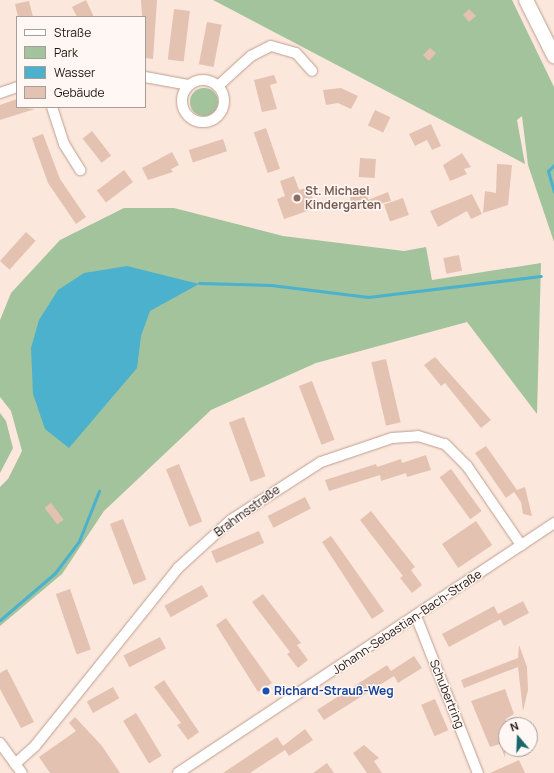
<!DOCTYPE html>
<meta charset="utf-8">
<style>
body{margin:0}
#map{position:relative;width:554px;height:773px;overflow:hidden;background:#fce7dc;font-family:Manrope,sans-serif}
div>[style]{position:absolute}
.green>*{inset:0;background:#a3c39c}
.round{border-radius:50%}
.water>*{inset:0;background:#4bb1cc}
.stream>*{height:3px;margin:-1.5px;padding:0 1.5px;transform-origin:1.5px;border-radius:1.5px;background:#4bb1cc}
.building>*{inset:0;background:#e4c2b1;transform-origin:0 0}
.roads{filter:drop-shadow(0 0 1px #be9e8d) drop-shadow(0 0 1px #be9e8d)}
.minor>*{height:10px;margin:-5px;padding:0 5px;transform-origin:5px;border-radius:5px;background:#fff}
.minor>.ring{margin:-5px;padding:0;box-sizing:content-box;background:none;border:10px solid #fff;border-radius:50%}
.secondary>*{height:14px;margin:-7px;padding:0 7px;transform-origin:7px;border-radius:7px;background:#fff}
.dots>*{width:11px;height:11px;translate:-50% -50%;box-sizing:border-box;border:2px solid #fff7f4;border-radius:50%}
span{translate:-50% -50%;white-space:nowrap;text-align:center;line-height:1.15;-webkit-text-stroke:3px #fff7f4;paint-order:stroke}
.education-label{font-size:12px;color:#785e54;font-weight:700}
.left{translate:0 -50%;text-align:left}
.street-label{font-size:12px;color:#221610}
.transit-label{font-size:12px;color:#164399;font-weight:700}
.legend{position:absolute;left:16px;top:16px;width:130px;height:92px;box-sizing:border-box;background:#fff7f4;border:1px solid #a79d99;margin:0;padding:5px 7px;list-style:none;font-size:12px;color:#221610}
.legend li{display:flex;align-items:center;gap:8px;height:20px}
.legend b{width:20px;border:1px solid #a79d99}
.north{position:absolute;left:498px;top:717px;width:40px;height:40px;box-sizing:border-box;background:#fff7f4;border:1px solid #a79d99;border-radius:50%;rotate:341deg;font-size:11px;font-weight:700;line-height:16px;text-align:center;color:#221610}
.north::after{content:'';display:block;margin:auto;width:14px;height:18px;background:#196769;clip-path:polygon(50% 0,100% 100%,50% 72%,0 100%)}
</style>
<div id="map">
<div class="green">
<div style="clip-path:polygon(213px 0,512px 0,554px 87px,554px 242px,528px 165px,522px 116px,517px 120px,525px 164px)"></div>
<div class="round" style="left:190px;top:88px;width:28px;height:28px"></div>
<div style="clip-path:polygon(124px 208px,174px 208px,283px 236px,404px 251px,426px 247px,432px 280px,541px 263px,537px 414px,467px 322px,316px 363px,211px 410px,104px 511px,62px 574px,0 626px,0 487px,8px 479px,22px 451px,11px 411px,0 397px,0 320px,11px 293px,60px 240px)"></div>
<div style="clip-path:polygon(0 413px,6px 421px,13px 448px,0 473px)"></div>
</div>
<div class="water">
<div style="clip-path:polygon(127px 266px,199px 284px,150px 311px,141px 336px,137px 368px,69px 448px,45px 429px,33px 394px,31px 348px,39px 320px,58px 290px,84px 273px)"></div>
</div>
<div class="stream">
<div style="left:554px;top:165px;width:8px;rotate:135deg"></div>
<div style="left:548px;top:171px;width:22px;rotate:74deg"></div>
<div style="left:199px;top:283px;width:72px;rotate:1.6deg"></div>
<div style="left:271px;top:285px;width:98px;rotate:7.1deg"></div>
<div style="left:368px;top:297px;width:174px;rotate:-6.9deg"></div>
<div style="left:0;top:620px;width:72px;rotate:-40.5deg"></div>
<div style="left:55px;top:573px;width:40px;rotate:-53deg"></div>
<div style="left:79px;top:541px;width:54px;rotate:-68.2deg"></div>
</div>
<div class="building">
<div style="clip-path:polygon(86px 0,94px 17px,77px 17px,72px 7px)"></div>
<div style="clip-path:polygon(141px 0,157px 0,153px 59px,145px 58px)"></div>
<div style="clip-path:polygon(29px 1px,33px 17px,18px 17px,15px 4px)"></div>
<div style="left:174px;top:9px;width:16px;height:51px;rotate:7deg"></div>
<div style="clip-path:polygon(469px 9px,476px 16px,469px 22px,463px 15px)"></div>
<div style="left:207px;top:22px;width:15px;height:43px;rotate:11deg"></div>
<div style="clip-path:polygon(430px 48px,436px 53px,429px 61px,423px 55px)"></div>
<div style="clip-path:polygon(274px 75px,277px 83px,270px 85px,277px 109px,262px 112px,254px 80px)"></div>
<div style="clip-path:polygon(341px 88px,358px 96px,351px 109px,338px 103px,326px 105px,323px 90px)"></div>
<div style="clip-path:polygon(17px 99px,17px 107px,35px 109px,0 120px,0 105px)"></div>
<div style="left:375px;top:110px;width:17px;height:17px;rotate:25deg"></div>
<div style="clip-path:polygon(431px 124px,441px 146px,432px 150px,427px 140px,415px 146px,409px 134px)"></div>
<div style="left:266px;top:128px;width:43px;height:13px;rotate:71deg"></div>
<div style="left:92px;top:131px;width:31px;height:12px;rotate:52deg"></div>
<div style="clip-path:polygon(43px 134px,60px 179px,86px 217px,76px 224px,48px 183px,39px 158px,32px 138px)"></div>
<div style="left:223px;top:139px;width:13px;height:36px;rotate:72deg"></div>
<div style="clip-path:polygon(172px 152px,179px 165px,171px 169px,173px 172px,148px 180px,142px 168px)"></div>
<div style="clip-path:polygon(462px 153px,471px 167px,464px 169px,467px 174px,450px 181px,443px 165px)"></div>
<div style="left:360px;top:158px;width:16px;height:19px;rotate:4deg"></div>
<div style="clip-path:polygon(497px 164px,512px 165px,508px 205px,483px 213px,485px 191px,496px 193px)"></div>
<div style="left:124px;top:170px;width:15px;height:34px;rotate:53deg"></div>
<div style="clip-path:polygon(294px 176px,299px 190px,309px 187px,316px 208px,284px 219px,277px 199px,285px 196px,280px 181px)"></div>
<div style="clip-path:polygon(388px 192px,391px 201px,352px 211px,350px 197px,367px 195px,368px 200px)"></div>
<div style="clip-path:polygon(472px 194px,482px 214px,471px 219px,467px 211px,438px 227px,430px 211px)"></div>
<div style="left:403px;top:198px;width:18px;height:20px;rotate:71deg"></div>
<div style="left:26px;top:232px;width:13px;height:39px;rotate:42deg"></div>
<div style="left:459px;top:255px;width:16px;height:16px;rotate:79deg"></div>
<div style="clip-path:polygon(435px 357px,491px 420px,481px 428px,445px 383px,441px 386px,424px 365px)"></div>
<div style="left:386px;top:359px;width:65px;height:15px;rotate:77deg"></div>
<div style="left:312px;top:381px;width:63px;height:14px;rotate:69deg"></div>
<div style="left:244px;top:417px;width:63px;height:16px;rotate:70deg"></div>
<div style="clip-path:polygon(486px 446px,517px 490px,525px 487px,532px 516px,523px 514px,521px 502px,514px 492px,506px 498px,475px 453px)"></div>
<div style="clip-path:polygon(426px 455px,431px 470px,407px 477px,406px 473px,381px 481px,380px 475px,329px 491px,325px 480px,376px 464px,377px 467px,401px 459px,402px 463px)"></div>
<div style="left:179px;top:464px;width:62px;height:14px;rotate:68deg"></div>
<div style="left:451px;top:469px;width:52px;height:14px;rotate:54deg"></div>
<div style="left:305px;top:497px;width:13px;height:42px;rotate:63deg"></div>
<div style="left:51px;top:503px;width:21px;height:8px;rotate:53deg"></div>
<div style="clip-path:polygon(371px 511px,415px 567px,411px 570px,422px 585px,412px 593px,400px 578px,403px 576px,360px 520px)"></div>
<div style="left:123px;top:519px;width:65px;height:14px;rotate:69deg"></div>
<div style="left:476px;top:521px;width:29px;height:41px;rotate:56deg"></div>
<div style="left:259px;top:531px;width:13px;height:52px;rotate:67deg"></div>
<div style="clip-path:polygon(331px 536px,384px 611px,372px 619px,322px 542px)"></div>
<div style="left:202px;top:585px;width:13px;height:43px;rotate:61deg"></div>
<div style="left:70px;top:589px;width:64px;height:15px;rotate:71deg"></div>
<div style="clip-path:polygon(263px 594px,301px 643px,297px 645px,308px 660px,298px 668px,287px 654px,290px 652px,252px 602px)"></div>
<div style="clip-path:polygon(523px 601px,529px 613px,504px 626px,498px 615px,501px 619px,449px 647px,442px 634px,494px 606px,498px 614px)"></div>
<div style="clip-path:polygon(226px 618px,272px 683px,258px 692px,216px 625px)"></div>
<div style="left:160px;top:637px;width:13px;height:41px;rotate:63deg"></div>
<div style="clip-path:polygon(519px 645px,527px 667px,528px 690px,523px 711px,518px 667px,464px 688px,461px 680px,518px 658px)"></div>
<div style="clip-path:polygon(414px 656px,422px 668px,398px 683px,394px 676px,324px 720px,317px 710px,387px 665px,391px 671px)"></div>
<div style="clip-path:polygon(7px 669px,34px 722px,21px 728px,0 689px,0 673px)"></div>
<div style="clip-path:polygon(164px 680px,199px 732px,188px 740px,177px 725px,181px 723px,154px 687px)"></div>
<div style="left:113px;top:687px;width:13px;height:30px;rotate:61deg"></div>
<div style="clip-path:polygon(505px 689px,514px 714px,506px 719px,505px 758px,500px 744px,490px 747px,471px 701px)"></div>
<div style="left:435px;top:699px;width:34px;height:15px;rotate:67deg"></div>
<div style="left:136px;top:713px;width:50px;height:15px;rotate:59deg"></div>
<div style="clip-path:polygon(75px 717px,102px 746px,120px 773px,50px 773px,39px 757px,76px 731px,69px 723px)"></div>
<div style="clip-path:polygon(305px 729px,313px 740px,289px 756px,285px 750px,250px 773px,223px 773px,277px 737px,283px 746px)"></div>
<div style="clip-path:polygon(364px 745px,379px 758px,374px 761px,382px 773px,367px 773px,353px 753px)"></div>
<div style="clip-path:polygon(519px 760px,525px 773px,490px 773px)"></div>
<div style="clip-path:polygon(327px 763px,334px 773px,313px 773px)"></div>
</div>
<div class="roads">
<div class="minor">
<div style="left:145px;top:77px;width:45px;rotate:10.3deg"></div>
<div class="ring" style="left:182px;top:80px;width:32px;height:32px"></div>
<div style="left:218px;top:86px;width:45px;rotate:-42.3deg"></div>
<div style="left:251px;top:56px;width:22px;rotate:-27deg"></div>
<div style="left:271px;top:46px;width:26px;rotate:16deg"></div>
<div style="left:296px;top:53px;width:24px;rotate:48deg"></div>
<div style="left:0;top:93px;width:18px;rotate:-19deg"></div>
<div style="left:52px;top:107px;width:39px;rotate:72deg"></div>
<div style="left:64px;top:144px;width:31px;rotate:58deg"></div>
<div style="left:416px;top:616px;width:169px;rotate:68.5deg"></div>
<div style="left:0;top:743px;width:37px;rotate:54deg"></div>
<div style="left:15px;top:764px;width:27px;rotate:-42deg"></div>
<div style="left:35px;top:746px;width:228px;rotate:-51.2deg"></div>
<div style="left:178px;top:568px;width:72px;rotate:-42.2deg"></div>
<div style="left:231px;top:520px;width:107px;rotate:-32.8deg"></div>
<div style="left:321px;top:462px;width:75px;rotate:-18.7deg"></div>
<div style="left:392px;top:438px;width:26px;rotate:-4deg"></div>
<div style="left:418px;top:436px;width:28px;rotate:17deg"></div>
<div style="left:445px;top:444px;width:31px;rotate:45deg"></div>
<div style="left:467px;top:466px;width:96px;rotate:55.6deg"></div>
<div style="left:178px;top:773px;width:452px;rotate:-33.6deg"></div>
</div>
<div class="secondary">
<div style="left:526px;top:0;width:63px;rotate:63.4deg"></div>
</div>
</div>
<div class="dots">
<div style="left:297px;top:198px;background:#8d6e63"></div>
<div style="left:266px;top:691px;background:#1a4fb4"></div>
</div>
<div class="education-label">
<span class="left" style="left:305px;top:198px">St. Michael<br>Kindergarten</span>
</div>
<div class="street-label">
<span style="left:247px;top:511px;rotate:-36deg">Brahmsstraße</span>
<span style="left:407px;top:622px;rotate:-34deg">Johann-Sebastian-Bach-Straße</span>
<span style="left:447px;top:694px;rotate:68deg">Schubertring</span>
</div>
<div class="transit-label">
<span class="left" style="left:274px;top:691px">Richard-Strauß-Weg</span>
</div>
<ul class="legend">
<li><b style="height:5px;background:#fff"></b>Straße</li>
<li><b style="height:11px;background:#a3c39c"></b>Park</li>
<li><b style="height:11px;background:#4bb1cc"></b>Wasser</li>
<li><b style="height:11px;background:#e4c2b1"></b>Gebäude</li>
</ul>
<div class="north">N</div>
</div>
